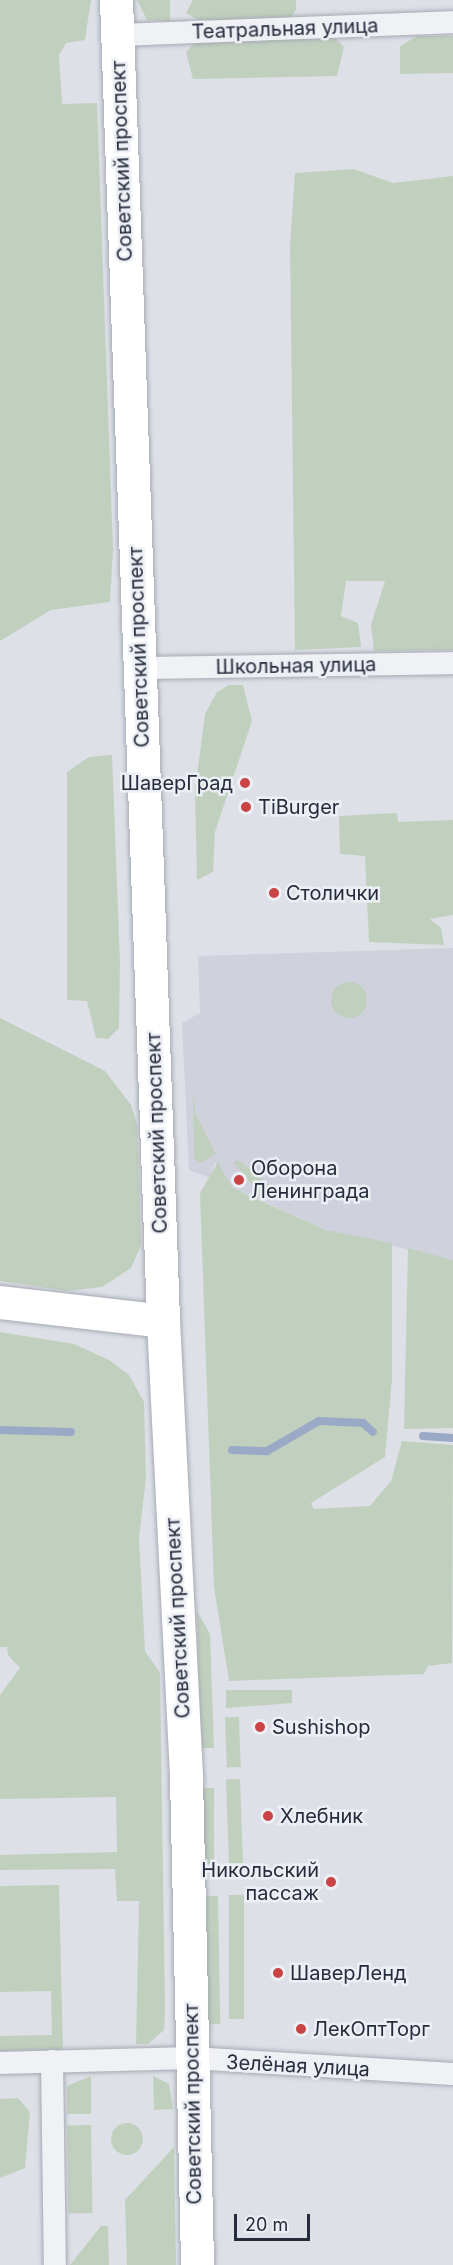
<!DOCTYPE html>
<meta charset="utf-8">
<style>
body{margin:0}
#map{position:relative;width:453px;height:2265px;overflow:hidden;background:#dde0e7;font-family:Inter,sans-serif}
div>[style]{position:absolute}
.built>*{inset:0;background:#cfd2dc}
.green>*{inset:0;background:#c1d0be;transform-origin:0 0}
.round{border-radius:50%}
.stream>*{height:8px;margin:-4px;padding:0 4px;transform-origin:4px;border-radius:4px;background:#99a9c6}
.roads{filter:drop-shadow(0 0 2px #a6aab4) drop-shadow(0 0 2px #a6aab4)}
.street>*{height:22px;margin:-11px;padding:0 11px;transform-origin:11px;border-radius:11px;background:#f0f1f5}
.secondary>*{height:33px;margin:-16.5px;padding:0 16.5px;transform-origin:16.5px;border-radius:16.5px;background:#fff}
.dots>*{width:16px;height:16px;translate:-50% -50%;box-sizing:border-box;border:3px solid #eceff4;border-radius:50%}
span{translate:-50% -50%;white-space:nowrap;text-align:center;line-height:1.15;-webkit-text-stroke:5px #eceff4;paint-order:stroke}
.street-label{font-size:20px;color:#272c3d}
.poi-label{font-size:20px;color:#272c3d}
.right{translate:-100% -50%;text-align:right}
.left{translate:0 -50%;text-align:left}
.scale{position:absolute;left:234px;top:2214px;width:76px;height:27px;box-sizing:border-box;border:3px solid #272c3d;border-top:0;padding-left:8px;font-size:18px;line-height:21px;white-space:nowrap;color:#272c3d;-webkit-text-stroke:4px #eceff4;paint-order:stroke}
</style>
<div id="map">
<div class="built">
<div style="clip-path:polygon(453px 948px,453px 1260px,326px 1230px,232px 1187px,215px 1163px,210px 1178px,189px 1170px,182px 1023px,200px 1013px,198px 956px)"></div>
</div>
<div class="green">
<div style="clip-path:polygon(0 0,91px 0,85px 40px,66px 43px,59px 55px,62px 104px,97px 103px,113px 550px,110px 602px,51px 610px,0 641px)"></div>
<div style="clip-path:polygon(137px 0,170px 0,170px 21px,147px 20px)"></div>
<div style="clip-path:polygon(193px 0,296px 0,296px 10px,290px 19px,200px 21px,186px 13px)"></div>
<div style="clip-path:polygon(417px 36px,453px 36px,453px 73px,400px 74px,400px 46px)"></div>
<div style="clip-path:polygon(335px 38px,344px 47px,337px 76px,193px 79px,186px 52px,195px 42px)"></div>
<div style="clip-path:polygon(354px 169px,393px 183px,453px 176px,453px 650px,374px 651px,371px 625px,385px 581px,346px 581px,341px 616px,358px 623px,361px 647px,295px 650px,290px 246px,295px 173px)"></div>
<div style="clip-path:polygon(229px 685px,243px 685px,252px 721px,215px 832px,213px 872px,197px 880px,195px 791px,205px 714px,217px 692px)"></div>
<div style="clip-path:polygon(112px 755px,120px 961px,119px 1028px,108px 1039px,96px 1038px,87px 1001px,67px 1000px,67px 772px,89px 757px)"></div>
<div style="clip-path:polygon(397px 813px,398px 822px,453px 820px,453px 915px,430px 919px,441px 928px,444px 945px,369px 942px,365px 856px,340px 854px,339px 816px)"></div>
<div class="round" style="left:331px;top:982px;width:36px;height:36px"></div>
<div style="clip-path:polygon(0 1018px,105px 1071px,131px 1105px,137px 1124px,141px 1245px,131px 1268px,102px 1287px,68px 1291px,0 1281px)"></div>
<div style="clip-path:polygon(193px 1089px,196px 1115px,216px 1154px,201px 1163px,194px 1159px)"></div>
<div style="clip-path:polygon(238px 1160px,262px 1178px,271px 1188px,259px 1193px,233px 1162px)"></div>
<div style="clip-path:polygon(218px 1162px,232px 1187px,250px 1196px,326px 1230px,392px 1243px,392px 1379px,385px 1457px,311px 1503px,314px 1509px,370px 1506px,391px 1481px,402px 1441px,453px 1445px,452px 1663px,428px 1666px,424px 1674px,229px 1681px,214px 1587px,200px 1193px)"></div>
<div style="clip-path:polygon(408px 1248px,453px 1260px,453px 1428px,404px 1429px)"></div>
<div style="clip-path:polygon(0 1332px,74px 1344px,109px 1360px,129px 1375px,144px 1402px,146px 1478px,139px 1538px,145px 1651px,160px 1673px,165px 2010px,164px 2030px,148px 2044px,136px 2044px,139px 1901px,117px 1901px,115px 1869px,0 1870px,0 1855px,117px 1852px,116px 1797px,0 1799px,0 1695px,20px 1668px,8px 1655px,7px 1647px,0 1647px)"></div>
<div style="clip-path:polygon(197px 1611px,210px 1634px,214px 1748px,201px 1748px)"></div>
<div style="clip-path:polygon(226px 1690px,292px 1690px,292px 1703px,226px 1708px)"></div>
<div style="left:239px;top:1717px;width:50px;height:14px;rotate:88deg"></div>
<div style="left:240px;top:1779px;width:84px;height:14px;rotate:88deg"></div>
<div style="left:200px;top:1788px;width:14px;height:76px"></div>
<div style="clip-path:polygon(59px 1885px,63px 2050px,0 2051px,0 2036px,52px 2035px,51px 1991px,0 1992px,0 1886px)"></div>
<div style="left:229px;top:1895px;width:15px;height:124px"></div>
<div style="left:218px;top:1896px;width:128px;height:14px;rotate:89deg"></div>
<div style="clip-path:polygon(91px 2076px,91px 2114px,67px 2114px,67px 2086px)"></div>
<div style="clip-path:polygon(153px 2076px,169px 2084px,173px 2109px,154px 2110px)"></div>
<div style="clip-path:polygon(18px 2098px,30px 2112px,25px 2168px,0 2178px,0 2099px)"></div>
<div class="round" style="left:111px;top:2123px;width:32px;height:32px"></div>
<div style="left:91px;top:2125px;width:88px;height:24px;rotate:89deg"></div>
<div style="clip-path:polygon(174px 2147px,176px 2265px,127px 2265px,125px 2200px)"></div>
<div style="clip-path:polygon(101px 2226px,108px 2226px,109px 2265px,70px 2265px)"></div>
</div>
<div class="stream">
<div style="left:0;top:1430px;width:71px;rotate:1.6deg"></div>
<div style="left:423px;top:1436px;width:30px;rotate:4deg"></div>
<div style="left:232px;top:1450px;width:35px;rotate:2deg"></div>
<div style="left:267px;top:1451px;width:60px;rotate:-30deg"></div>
<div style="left:319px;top:1421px;width:44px;rotate:2.6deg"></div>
<div style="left:363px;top:1423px;width:13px;rotate:42deg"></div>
</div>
<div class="roads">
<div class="street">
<div style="left:117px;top:35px;width:336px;rotate:-2.2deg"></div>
<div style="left:140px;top:668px;width:313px;rotate:-0.9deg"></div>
<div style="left:52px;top:2061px;width:204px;rotate:89.2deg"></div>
<div style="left:0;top:2063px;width:192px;rotate:-1.5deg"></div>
<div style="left:192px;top:2058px;width:261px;rotate:3.5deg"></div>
</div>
<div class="secondary">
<div style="left:116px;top:0;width:1322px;rotate:87.96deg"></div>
<div style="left:163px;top:1321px;width:457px;rotate:87.1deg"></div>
<div style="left:186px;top:1777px;width:488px;rotate:88.7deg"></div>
<div style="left:0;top:1302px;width:164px;rotate:6.6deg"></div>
</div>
</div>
<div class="dots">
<div style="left:245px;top:783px;background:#ca4345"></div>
<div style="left:246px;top:807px;background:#ca4345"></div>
<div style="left:274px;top:893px;background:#ca4345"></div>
<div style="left:239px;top:1180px;background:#ca4345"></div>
<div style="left:260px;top:1727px;background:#ca4345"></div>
<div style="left:268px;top:1816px;background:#ca4345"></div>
<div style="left:331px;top:1882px;background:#ca4345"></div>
<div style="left:278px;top:1973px;background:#ca4345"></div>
<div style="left:301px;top:2029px;background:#ca4345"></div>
</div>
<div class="street-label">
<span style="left:285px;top:29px;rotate:-2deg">Театральная улица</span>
<span style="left:122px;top:161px;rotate:-92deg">Советский проспект</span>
<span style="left:139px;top:647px;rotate:-92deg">Советский проспект</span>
<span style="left:296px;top:666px;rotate:-1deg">Школьная улица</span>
<span style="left:157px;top:1133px;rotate:-92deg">Советский проспект</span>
<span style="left:178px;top:1618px;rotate:-93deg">Советский проспект</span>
<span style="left:298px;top:2066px;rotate:3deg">Зелёная улица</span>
<span style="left:193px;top:2104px;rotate:-91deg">Советский проспект</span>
</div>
<div class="poi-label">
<span class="right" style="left:233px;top:783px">ШаверГрад</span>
<span class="left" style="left:258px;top:807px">TiBurger</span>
<span class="left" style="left:286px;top:893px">Столички</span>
<span class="left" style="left:251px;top:1180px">Оборона<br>Ленинграда</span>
<span class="left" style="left:272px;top:1727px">Sushishop</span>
<span class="left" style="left:280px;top:1816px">Хлебник</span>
<span class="right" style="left:319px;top:1882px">Никольский<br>пассаж</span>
<span class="left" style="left:290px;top:1973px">ШаверЛенд</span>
<span class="left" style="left:313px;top:2029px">ЛекОптТорг</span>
</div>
<div class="scale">20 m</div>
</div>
